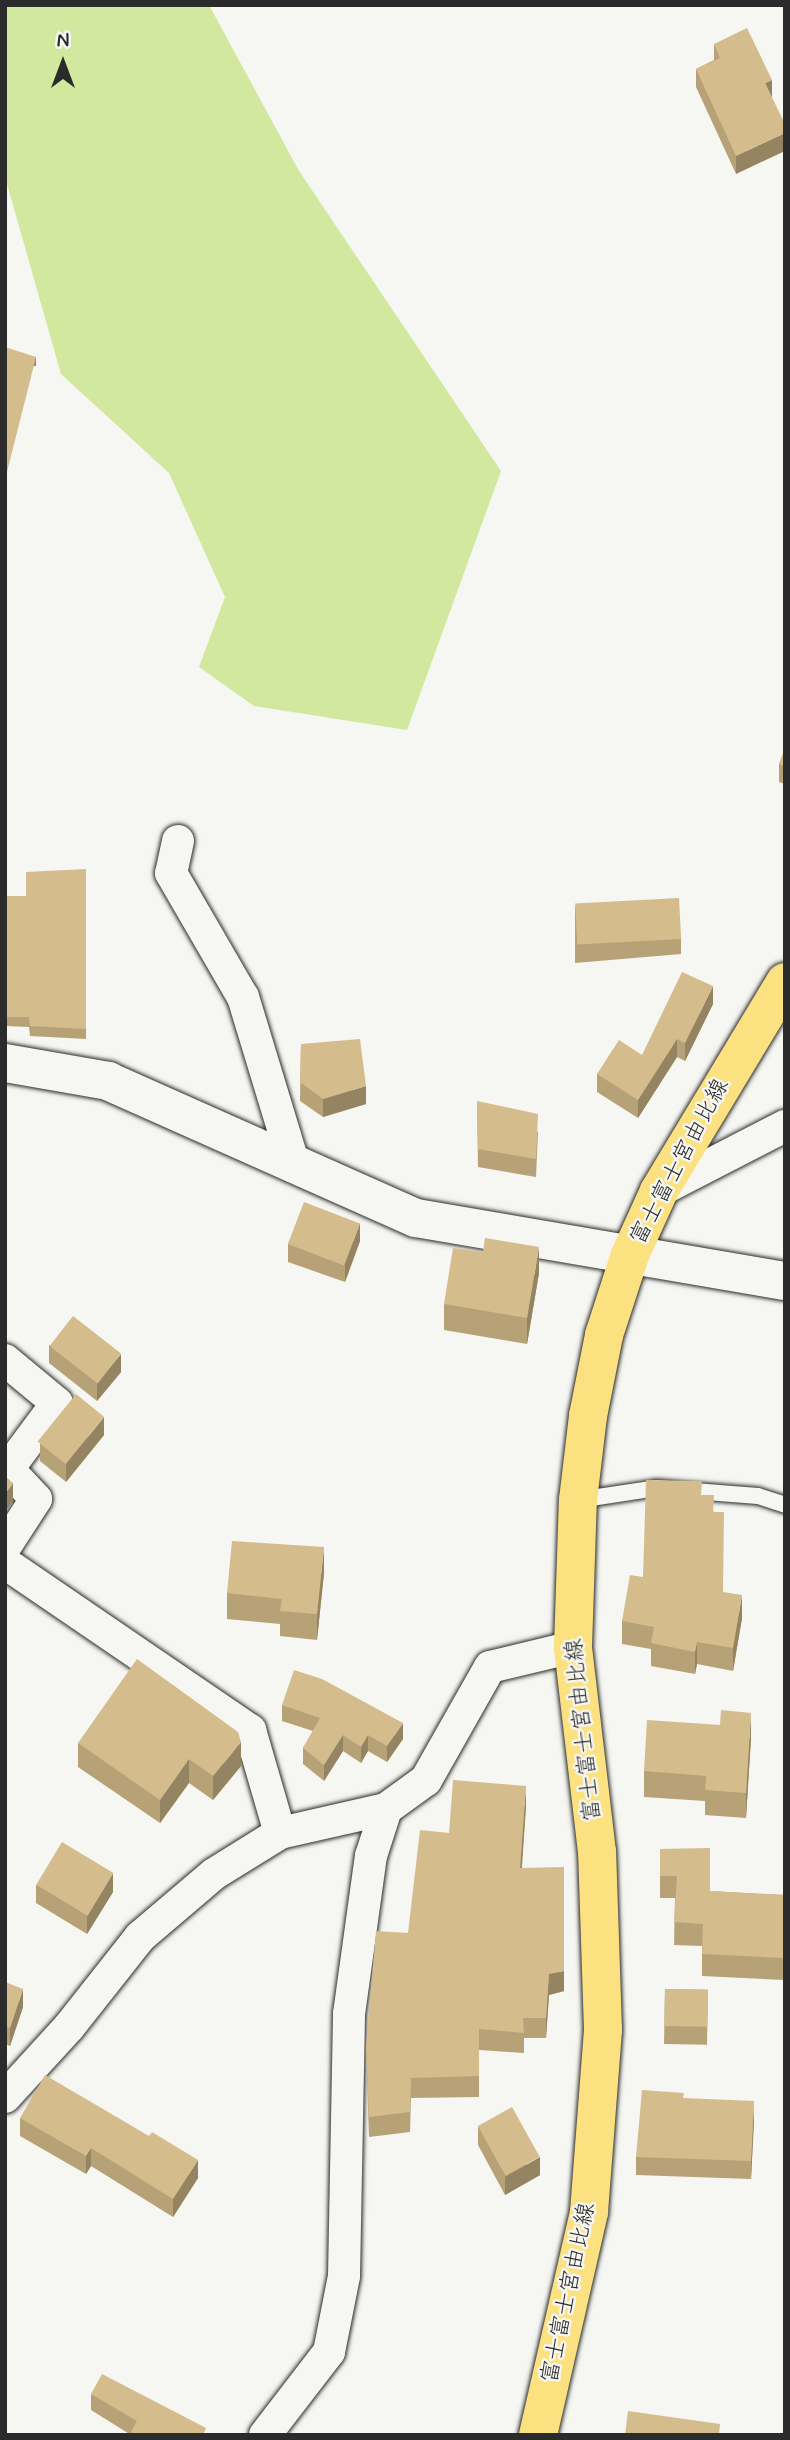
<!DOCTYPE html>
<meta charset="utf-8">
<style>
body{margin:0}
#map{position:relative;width:790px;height:2440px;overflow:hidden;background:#f6f6f2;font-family:Mynerve,"Klee One",sans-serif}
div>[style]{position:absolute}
.green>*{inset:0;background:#d1e89e}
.roads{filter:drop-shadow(0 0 2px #2b2b2b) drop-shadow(0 0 2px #2b2b2b)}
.service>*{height:16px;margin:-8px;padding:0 8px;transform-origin:8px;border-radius:8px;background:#f6f6f2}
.minor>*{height:32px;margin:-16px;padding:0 16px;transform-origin:16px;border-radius:16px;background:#f6f6f2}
.tertiary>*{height:38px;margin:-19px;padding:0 19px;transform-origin:19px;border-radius:19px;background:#f6f6f2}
.primary>*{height:38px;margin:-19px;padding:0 19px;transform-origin:19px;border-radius:19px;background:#fbe180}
.wall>*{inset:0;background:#b7a278;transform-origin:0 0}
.shaded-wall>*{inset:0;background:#958462;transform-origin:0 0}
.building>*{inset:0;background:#d5bc8c;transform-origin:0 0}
span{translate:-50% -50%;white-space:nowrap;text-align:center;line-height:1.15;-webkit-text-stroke:5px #f6f6f2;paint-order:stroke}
.street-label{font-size:23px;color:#2b2b2b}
.frame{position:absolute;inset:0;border:7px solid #2b2b2b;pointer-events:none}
.north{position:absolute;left:28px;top:28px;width:70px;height:70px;-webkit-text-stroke:5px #f6f6f2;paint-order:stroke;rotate:0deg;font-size:19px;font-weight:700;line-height:28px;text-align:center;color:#2b2b2b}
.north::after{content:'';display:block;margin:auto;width:24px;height:32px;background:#2b2b2b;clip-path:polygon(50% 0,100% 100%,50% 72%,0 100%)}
</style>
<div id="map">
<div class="green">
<div style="clip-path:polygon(5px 5px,209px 5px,299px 171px,501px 471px,407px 730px,254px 706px,199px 667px,225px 597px,169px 473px,61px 374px,5px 177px)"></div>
</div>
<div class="roads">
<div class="service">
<div style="left:578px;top:1500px;width:79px;rotate:-8.7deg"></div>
<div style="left:656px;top:1488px;width:102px;rotate:4.5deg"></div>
<div style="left:758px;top:1496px;width:28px;rotate:18deg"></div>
</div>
<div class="minor">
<div style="left:178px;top:841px;width:33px;rotate:102deg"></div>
<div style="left:171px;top:873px;width:143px;rotate:59.9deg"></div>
<div style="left:243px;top:997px;width:172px;rotate:73.1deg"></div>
<div style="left:659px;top:1191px;width:142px;rotate:-27.3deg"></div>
<div style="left:5px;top:1360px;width:67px;rotate:39.6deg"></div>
<div style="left:57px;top:1403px;width:82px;rotate:126.6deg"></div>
<div style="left:8px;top:1469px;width:41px;rotate:47deg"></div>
<div style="left:36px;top:1499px;width:57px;rotate:122.9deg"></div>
<div style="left:5px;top:1563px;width:297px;rotate:34.3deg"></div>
<div style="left:250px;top:1730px;width:107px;rotate:73.8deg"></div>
<div style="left:5px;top:2097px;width:95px;rotate:-47.6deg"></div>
<div style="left:69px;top:2027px;width:115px;rotate:-51.7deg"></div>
<div style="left:140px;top:1937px;width:97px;rotate:-40.4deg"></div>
<div style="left:214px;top:1874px;width:78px;rotate:-31.8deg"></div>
<div style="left:280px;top:1833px;width:109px;rotate:-12.8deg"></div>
<div style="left:386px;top:1809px;width:49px;rotate:-35.9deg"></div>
<div style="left:426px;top:1780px;width:130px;rotate:-60.5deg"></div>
<div style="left:490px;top:1667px;width:85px;rotate:-13.5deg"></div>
<div style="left:265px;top:2435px;width:105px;rotate:-52.4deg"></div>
<div style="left:329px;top:2352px;width:77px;rotate:-78.8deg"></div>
<div style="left:344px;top:2276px;width:262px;rotate:-88.9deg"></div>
<div style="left:349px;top:2014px;width:160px;rotate:-82.1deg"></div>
<div style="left:371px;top:1856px;width:49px;rotate:-72.3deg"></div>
</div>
<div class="tertiary">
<div style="left:5px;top:1063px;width:105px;rotate:9.9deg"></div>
<div style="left:108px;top:1081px;width:337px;rotate:24deg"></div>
<div style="left:416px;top:1218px;width:374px;rotate:9.7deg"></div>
</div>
<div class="primary">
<div style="left:538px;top:2435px;width:229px;rotate:-77.1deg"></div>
<div style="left:589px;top:2212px;width:183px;rotate:-85.6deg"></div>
<div style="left:603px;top:2030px;width:178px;rotate:-91.9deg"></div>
<div style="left:597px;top:1852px;width:206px;rotate:-96.7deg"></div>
<div style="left:573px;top:1647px;width:147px;rotate:-88.1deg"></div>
<div style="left:578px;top:1500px;width:85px;rotate:-83.2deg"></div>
<div style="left:588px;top:1416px;width:83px;rotate:-78.8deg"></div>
<div style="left:604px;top:1335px;width:84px;rotate:-72deg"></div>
<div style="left:630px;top:1255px;width:70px;rotate:-65.6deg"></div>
<div style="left:659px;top:1191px;width:244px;rotate:-58.9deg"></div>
</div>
</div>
<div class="wall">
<div style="clip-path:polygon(714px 44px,772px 97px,736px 174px,696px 87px,696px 69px,714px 60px)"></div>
<div style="clip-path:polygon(785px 749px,785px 784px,779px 782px,779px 764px)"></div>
<div style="clip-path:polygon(86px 869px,86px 1039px,30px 1036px,29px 1027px,5px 1026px,5px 896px,26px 896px)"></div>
<div style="clip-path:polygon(575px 906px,681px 939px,681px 954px,575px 963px)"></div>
<div style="clip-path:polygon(713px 1004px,685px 1061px,677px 1057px,638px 1118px,597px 1092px,597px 1074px,642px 1055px)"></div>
<div style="clip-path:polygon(301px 1044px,366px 1104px,323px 1117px,300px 1101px)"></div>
<div style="clip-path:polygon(477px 1101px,538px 1132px,536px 1177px,478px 1167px)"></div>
<div style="clip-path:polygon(360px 1241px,345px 1282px,288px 1262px,288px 1244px)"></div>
<div style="clip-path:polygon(539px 1273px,527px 1344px,444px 1330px,444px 1304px)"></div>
<div style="clip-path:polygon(49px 1345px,121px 1372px,97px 1401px,49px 1363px)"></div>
<div style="clip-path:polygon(104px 1435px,66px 1482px,40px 1461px,40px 1443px)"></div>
<div style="clip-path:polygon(702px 1495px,714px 1512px,723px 1592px,742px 1618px,733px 1671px,697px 1664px,695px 1674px,651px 1666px,651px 1649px,622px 1644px,622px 1621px,643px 1577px)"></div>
<div style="clip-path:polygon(324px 1573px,317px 1640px,280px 1636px,280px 1624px,227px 1619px,227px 1593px)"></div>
<div style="clip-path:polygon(282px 1705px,403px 1739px,387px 1762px,368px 1751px,361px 1763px,343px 1751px,324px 1781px,303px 1764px,303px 1748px,313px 1731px,282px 1721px)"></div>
<div style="clip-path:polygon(751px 1738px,746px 1818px,705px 1815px,705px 1801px,644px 1797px,644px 1771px)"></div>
<div style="clip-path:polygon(78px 1743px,241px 1766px,213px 1800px,189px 1783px,160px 1823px,78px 1767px)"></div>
<div style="clip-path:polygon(526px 1806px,522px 1868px,564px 1991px,549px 1995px,546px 2038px,524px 2038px,524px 2053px,479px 2050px,479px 2097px,411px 2098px,410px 2132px,369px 2137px,366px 2046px,408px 1933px,449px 1833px)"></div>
<div style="clip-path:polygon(660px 1849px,710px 1891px,785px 1895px,784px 1980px,702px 1976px,702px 1946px,674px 1945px,675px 1898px,660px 1898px)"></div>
<div style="clip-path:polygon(36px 1885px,113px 1892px,87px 1934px,36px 1903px)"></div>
<div style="clip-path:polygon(5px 1982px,23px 2007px,10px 2046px,5px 2044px)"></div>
<div style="left:665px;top:1989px;width:43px;height:55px;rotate:1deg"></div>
<div style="clip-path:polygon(684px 2098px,754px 2120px,751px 2179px,636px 2175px,636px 2157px)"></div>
<div style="clip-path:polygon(20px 2118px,198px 2178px,173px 2217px,91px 2166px,86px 2174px,20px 2136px)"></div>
<div style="clip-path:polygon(478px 2126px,540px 2175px,505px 2195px,478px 2145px)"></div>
<div style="clip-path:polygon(91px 2394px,206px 2435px,131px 2435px,91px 2410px)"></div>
</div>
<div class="shaded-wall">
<div style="clip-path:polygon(772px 80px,772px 99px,765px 83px)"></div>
<div style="clip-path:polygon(785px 133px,785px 151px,736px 174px,736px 156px)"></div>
<div style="left:36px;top:357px;width:9px;height:127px;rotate:90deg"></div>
<div style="clip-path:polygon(713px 986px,713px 1004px,685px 1061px,685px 1043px)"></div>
<div style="clip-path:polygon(677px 1039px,677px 1057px,638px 1118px,638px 1100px)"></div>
<div style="clip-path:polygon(366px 1086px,366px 1104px,323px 1117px,323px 1099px)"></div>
<div style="clip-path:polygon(360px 1223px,360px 1241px,345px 1282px,345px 1264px)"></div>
<div style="clip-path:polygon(539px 1247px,539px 1273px,527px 1344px,527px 1318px)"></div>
<div style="clip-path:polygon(121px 1354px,121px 1372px,97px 1401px,97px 1383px)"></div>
<div style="clip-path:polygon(104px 1417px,104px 1435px,66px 1482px,66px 1464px)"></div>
<div style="clip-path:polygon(13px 1483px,13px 1501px,5px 1512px,5px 1494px)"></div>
<div style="clip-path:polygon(324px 1547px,324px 1573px,317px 1640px,317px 1614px)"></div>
<div style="clip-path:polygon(742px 1595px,742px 1618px,733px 1671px,733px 1648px)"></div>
<div style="clip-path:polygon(697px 1642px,697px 1664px,695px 1674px,695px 1652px)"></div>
<div style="clip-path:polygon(751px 1713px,751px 1738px,746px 1818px,746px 1793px)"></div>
<div style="clip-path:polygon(403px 1723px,403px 1739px,387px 1762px,387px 1746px)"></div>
<div style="clip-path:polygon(343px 1735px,343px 1751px,324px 1781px,324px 1765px)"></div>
<div style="clip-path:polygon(368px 1735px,368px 1751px,361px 1763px,361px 1747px)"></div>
<div style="clip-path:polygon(241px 1742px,241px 1766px,213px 1800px,213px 1776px)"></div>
<div style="clip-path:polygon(189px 1759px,189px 1783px,160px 1823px,160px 1800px)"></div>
<div style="clip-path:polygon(526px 1786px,526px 1806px,520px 1888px,520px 1868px)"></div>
<div style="clip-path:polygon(113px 1873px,113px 1892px,87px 1934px,87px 1916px)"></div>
<div style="clip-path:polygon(564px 1971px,564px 1991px,549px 1995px,546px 2038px,546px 2018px,549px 1974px)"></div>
<div style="clip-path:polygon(23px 1989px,23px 2007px,10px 2046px,10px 2028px)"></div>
<div style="clip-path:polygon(754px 2101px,754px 2120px,751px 2179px,751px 2161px)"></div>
<div style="clip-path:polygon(91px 2148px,91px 2166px,86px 2174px,86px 2156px)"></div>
<div style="clip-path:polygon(540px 2157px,540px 2175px,505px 2195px,505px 2177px)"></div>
<div style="clip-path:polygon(198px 2160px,198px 2178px,173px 2217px,173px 2199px)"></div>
</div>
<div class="building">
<div style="clip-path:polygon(747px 28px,772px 80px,765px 83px,785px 124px,785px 133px,736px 156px,696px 69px,720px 58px,714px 44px)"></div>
<div style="clip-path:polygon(5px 347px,36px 357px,5px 480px)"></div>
<div style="clip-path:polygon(785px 749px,785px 766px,779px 764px)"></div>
<div style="clip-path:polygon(86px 869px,86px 1029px,30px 1026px,29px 1017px,5px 1017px,5px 896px,26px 896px,26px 872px)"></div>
<div style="left:679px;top:898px;width:41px;height:104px;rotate:87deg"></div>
<div style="clip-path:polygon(682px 972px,713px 986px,685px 1043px,677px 1039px,638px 1100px,597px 1074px,619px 1040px,642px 1055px)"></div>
<div style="clip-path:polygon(360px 1039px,366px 1086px,323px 1099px,300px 1082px,301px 1044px)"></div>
<div style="clip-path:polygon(477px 1101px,538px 1114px,536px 1159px,478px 1149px)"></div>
<div style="left:304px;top:1202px;width:60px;height:45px;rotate:21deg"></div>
<div style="clip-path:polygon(485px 1238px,539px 1247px,527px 1318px,444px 1304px,453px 1248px,483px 1252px)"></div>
<div style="left:73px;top:1316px;width:61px;height:38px;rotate:38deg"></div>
<div style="left:76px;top:1394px;width:36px;height:61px;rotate:39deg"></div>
<div style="clip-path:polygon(5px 1476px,13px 1483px,5px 1494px)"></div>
<div style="clip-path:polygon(646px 1480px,702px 1481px,701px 1495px,714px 1495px,713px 1512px,724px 1512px,723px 1592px,742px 1595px,733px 1648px,697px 1642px,695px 1652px,651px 1643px,654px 1627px,622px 1621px,630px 1575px,643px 1577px)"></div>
<div style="clip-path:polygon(232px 1541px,324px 1547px,317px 1614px,280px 1611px,282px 1599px,227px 1593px)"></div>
<div style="clip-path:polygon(137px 1659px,238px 1732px,241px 1742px,213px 1776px,189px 1759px,160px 1800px,78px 1743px)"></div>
<div style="clip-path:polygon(294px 1670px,322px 1679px,403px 1723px,387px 1746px,368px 1735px,361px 1747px,343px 1735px,324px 1765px,303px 1748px,320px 1718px,282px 1705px)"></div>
<div style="clip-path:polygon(721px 1710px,751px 1713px,746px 1793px,705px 1790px,706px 1776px,644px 1771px,647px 1720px,720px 1725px)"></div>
<div style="clip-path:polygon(453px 1780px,526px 1786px,520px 1868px,564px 1867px,564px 1971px,549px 1974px,546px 2018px,523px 2018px,524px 2033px,479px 2029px,479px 2076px,411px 2078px,410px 2112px,369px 2117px,366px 2046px,376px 1931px,408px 1933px,420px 1830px,449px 1833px)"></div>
<div style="left:62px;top:1842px;width:60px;height:50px;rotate:31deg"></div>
<div style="clip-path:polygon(710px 1848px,710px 1891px,785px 1895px,784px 1958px,702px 1954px,703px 1924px,674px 1922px,677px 1876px,660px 1876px,660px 1849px)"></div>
<div style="clip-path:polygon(5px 1982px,23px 1989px,10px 2028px,5px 2026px)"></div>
<div style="left:665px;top:1989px;width:43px;height:37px;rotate:1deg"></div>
<div style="clip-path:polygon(45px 2075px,149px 2136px,152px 2132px,198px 2160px,173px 2199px,91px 2148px,86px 2156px,20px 2118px)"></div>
<div style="clip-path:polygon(642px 2090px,684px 2093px,683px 2098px,754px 2101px,751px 2161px,636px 2157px)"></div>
<div style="left:512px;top:2107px;width:57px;height:39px;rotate:61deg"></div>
<div style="clip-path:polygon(102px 2374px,206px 2428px,203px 2435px,137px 2435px,131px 2432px,137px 2421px,91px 2394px)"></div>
<div style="clip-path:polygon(628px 2411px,720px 2424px,719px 2435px,625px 2435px)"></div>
</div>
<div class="street-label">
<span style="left:680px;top:1162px;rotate:-62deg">富士富士宮由比線</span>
<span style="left:584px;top:1730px;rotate:-96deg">富士富士宮由比線</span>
<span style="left:569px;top:2293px;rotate:-78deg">富士富士宮由比線</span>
</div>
<div class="frame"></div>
<div class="north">N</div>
</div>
